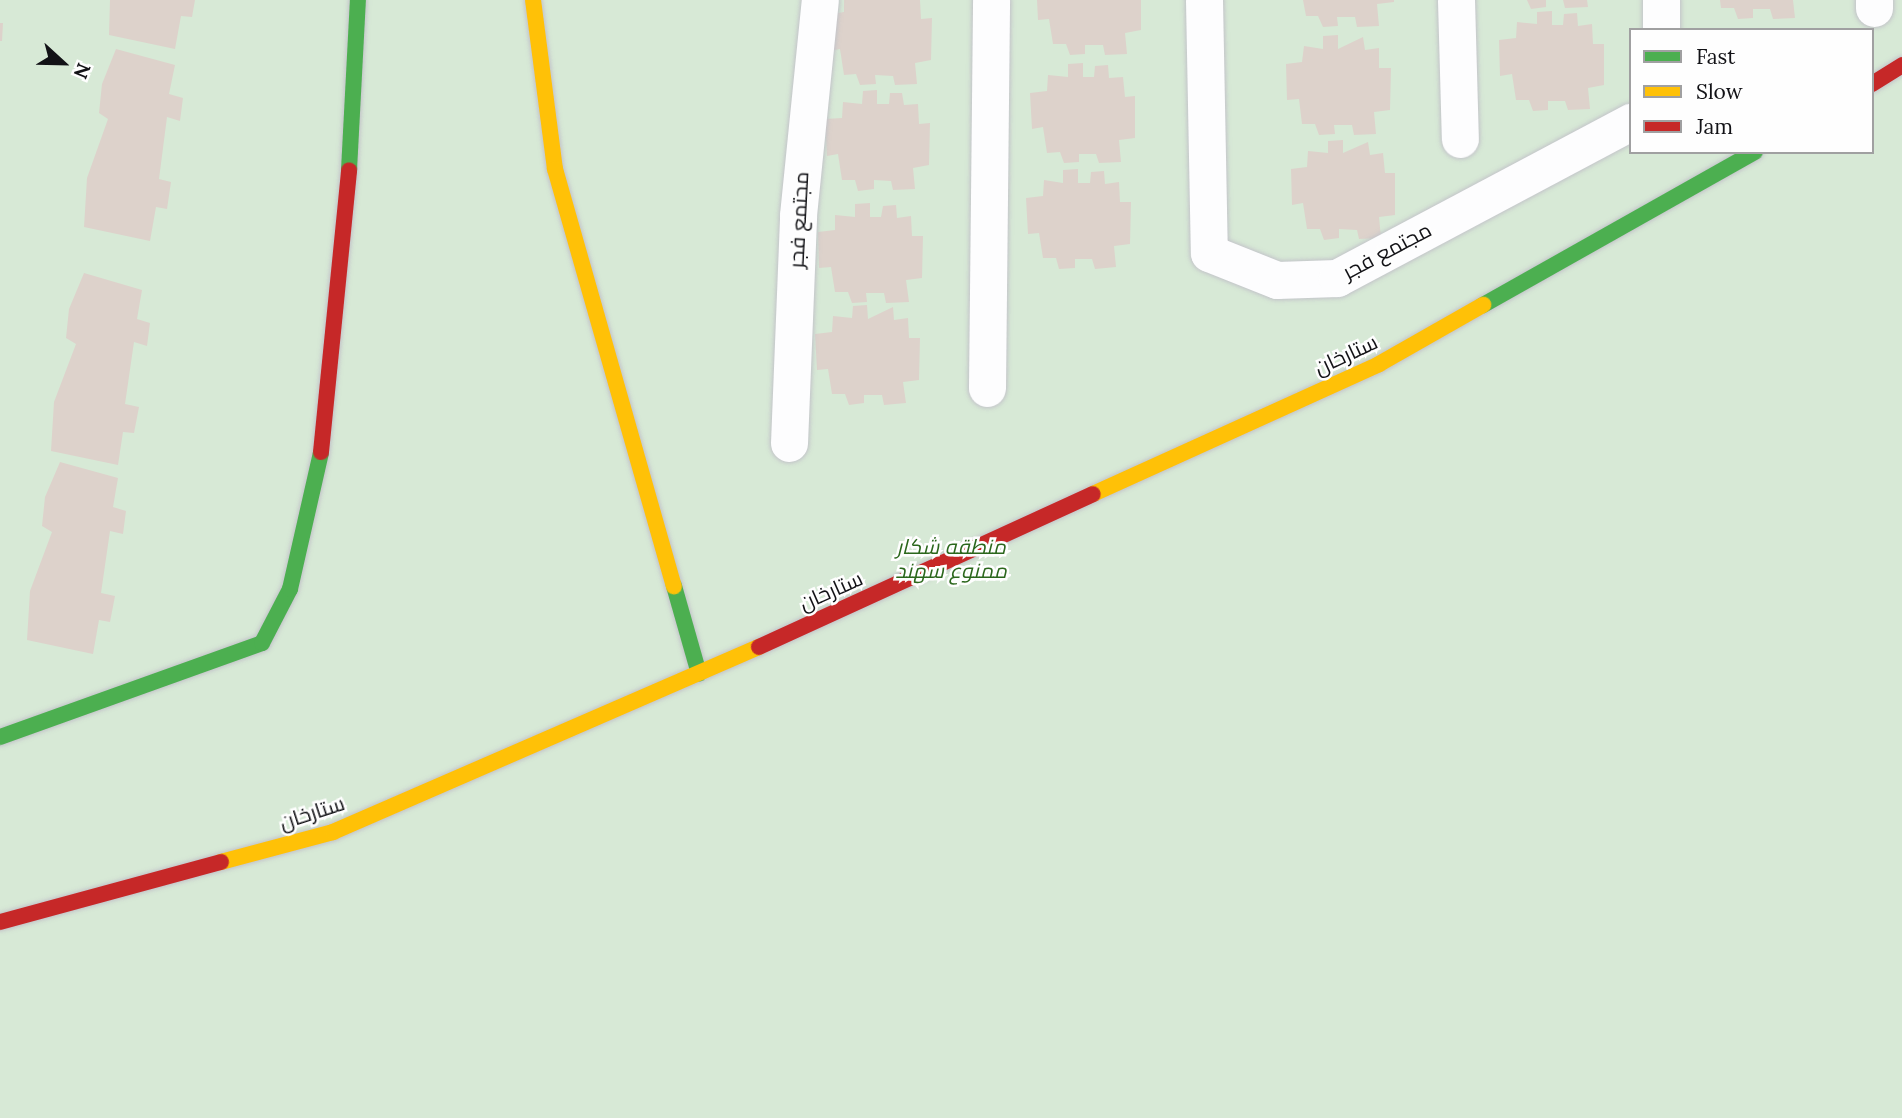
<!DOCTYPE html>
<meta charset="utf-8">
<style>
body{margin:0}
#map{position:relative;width:1902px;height:1118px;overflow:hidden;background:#f2f2f8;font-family:Lora,Cairo,serif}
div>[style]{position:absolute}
.green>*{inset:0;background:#d7e9d6}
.building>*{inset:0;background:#ddd2cb}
.roads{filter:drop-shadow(0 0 2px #c3c4c9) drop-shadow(0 0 2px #c3c4c9)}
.street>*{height:37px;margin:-18.5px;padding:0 18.5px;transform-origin:18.5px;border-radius:18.5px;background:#fdfdfe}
.fast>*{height:16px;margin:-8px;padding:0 8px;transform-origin:8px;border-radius:8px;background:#4caf50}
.slow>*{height:16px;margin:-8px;padding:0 8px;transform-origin:8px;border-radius:8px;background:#ffc107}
.jam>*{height:16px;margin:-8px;padding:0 8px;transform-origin:8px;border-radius:8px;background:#c62828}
span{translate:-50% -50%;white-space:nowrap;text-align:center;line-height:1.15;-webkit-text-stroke:5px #fefefe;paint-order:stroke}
.street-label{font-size:21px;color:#121216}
.park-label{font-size:21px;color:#2b671c;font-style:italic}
.legend{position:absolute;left:1629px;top:28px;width:245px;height:126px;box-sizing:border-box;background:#fefefe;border:2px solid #a0a0a1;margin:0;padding:9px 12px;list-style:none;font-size:21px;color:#121216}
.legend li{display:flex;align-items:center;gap:14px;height:35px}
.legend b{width:35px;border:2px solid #a0a0a1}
.north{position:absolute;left:28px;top:28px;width:70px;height:70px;-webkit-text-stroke:5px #fefefe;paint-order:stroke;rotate:112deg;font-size:19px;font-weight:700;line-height:28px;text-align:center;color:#121216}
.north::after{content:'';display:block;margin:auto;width:24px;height:32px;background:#121216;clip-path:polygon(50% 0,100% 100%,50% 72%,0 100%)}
</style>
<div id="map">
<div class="green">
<div style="clip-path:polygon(evenodd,0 0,1902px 0,1902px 1118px,0 1118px,0 0,1631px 30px,1872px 30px,1872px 152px,1631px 152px,1631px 30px)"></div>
</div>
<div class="building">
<div style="clip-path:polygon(110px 0,195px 0,192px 17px,181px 16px,175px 49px,109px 35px)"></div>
<div style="clip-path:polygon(844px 0,920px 0,921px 19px,932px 18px,931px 60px,915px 63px,917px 84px,895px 85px,893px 76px,875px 75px,876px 84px,860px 85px,856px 74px,844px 75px,840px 49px,828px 51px,827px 15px,844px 12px)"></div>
<div style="clip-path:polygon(1037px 0,1141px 0,1141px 30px,1125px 33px,1127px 54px,1105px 55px,1103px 45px,1085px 45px,1085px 54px,1070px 55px,1066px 44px,1053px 44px,1049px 19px,1038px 20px)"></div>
<div style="clip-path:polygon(1303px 0,1394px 0,1394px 2px,1377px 4px,1379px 26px,1357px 27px,1355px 17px,1337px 17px,1338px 26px,1323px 27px,1318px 16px,1306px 16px)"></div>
<div style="clip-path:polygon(1527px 0,1546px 0,1546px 7px,1531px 9px)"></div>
<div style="clip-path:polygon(1563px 0,1587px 0,1588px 7px,1565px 8px)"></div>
<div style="clip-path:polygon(1720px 0,1793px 0,1795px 18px,1773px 19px,1770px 9px,1753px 9px,1753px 18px,1738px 19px,1734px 8px,1721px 8px)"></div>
<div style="clip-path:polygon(1552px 11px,1552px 25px,1563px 25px,1564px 14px,1577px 13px,1578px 26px,1592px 24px,1593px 44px,1604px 44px,1604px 85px,1588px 88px,1590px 109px,1568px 110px,1565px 101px,1548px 101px,1548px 110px,1533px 111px,1529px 100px,1516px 100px,1512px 74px,1500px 76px,1499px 40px,1516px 38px,1517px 22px,1537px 24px,1537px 12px)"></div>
<div style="clip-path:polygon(0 23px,3px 23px,2px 41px,0 41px)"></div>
<div style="clip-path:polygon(1338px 35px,1338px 49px,1363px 37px,1365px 50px,1379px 48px,1379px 68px,1391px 68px,1390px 110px,1374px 112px,1376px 134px,1354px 135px,1352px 125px,1334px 125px,1335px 134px,1319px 135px,1315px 124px,1302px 124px,1299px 99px,1287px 100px,1286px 64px,1302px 62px,1304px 46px,1323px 49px,1323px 36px)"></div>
<div style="clip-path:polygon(116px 49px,175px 65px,169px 94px,183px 98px,180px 121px,167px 117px,159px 179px,171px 182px,167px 209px,156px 207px,150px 241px,84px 227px,87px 178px,108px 119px,99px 113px,102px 84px)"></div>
<div style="clip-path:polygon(1083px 63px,1083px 77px,1094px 77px,1095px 66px,1108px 65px,1109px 78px,1123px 77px,1125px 97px,1135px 96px,1135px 138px,1119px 140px,1121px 162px,1099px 163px,1096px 154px,1079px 154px,1079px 162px,1064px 163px,1060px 152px,1047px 153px,1043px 127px,1032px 129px,1030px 93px,1047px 91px,1048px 75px,1068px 77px,1068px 64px)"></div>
<div style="clip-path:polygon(877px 90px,877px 104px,889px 104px,890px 93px,902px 93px,904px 105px,918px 104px,919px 124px,930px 123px,929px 165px,913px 168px,915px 189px,893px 190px,891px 181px,874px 180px,874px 189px,858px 191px,855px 180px,842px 180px,838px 154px,827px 156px,825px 119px,842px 118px,843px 102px,862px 104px,863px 91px)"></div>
<div style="clip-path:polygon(1343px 140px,1343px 153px,1368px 142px,1370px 155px,1383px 153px,1385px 173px,1395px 173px,1395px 215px,1379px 217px,1381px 238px,1359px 239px,1357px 230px,1339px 229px,1339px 238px,1324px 240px,1320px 229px,1307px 229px,1303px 203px,1292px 205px,1291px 169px,1307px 167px,1308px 151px,1328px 153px,1328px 141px)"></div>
<div style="clip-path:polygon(1078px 169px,1078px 183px,1090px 183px,1091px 172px,1104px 171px,1105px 184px,1119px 182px,1120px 202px,1131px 202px,1130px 244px,1114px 246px,1116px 267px,1095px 269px,1092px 259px,1075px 259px,1075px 268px,1059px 269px,1056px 258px,1043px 258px,1039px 233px,1028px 234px,1026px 198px,1043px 196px,1044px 180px,1063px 183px,1063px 170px)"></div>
<div style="clip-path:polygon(870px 203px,870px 217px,881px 217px,883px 206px,896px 205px,897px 218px,911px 216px,912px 236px,923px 236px,922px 278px,906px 280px,909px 302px,886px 303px,884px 293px,866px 293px,867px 302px,852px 303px,848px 292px,835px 292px,831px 267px,819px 268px,818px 232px,835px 230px,835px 215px,855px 217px,855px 204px)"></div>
<div style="clip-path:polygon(84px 273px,142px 290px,137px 319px,150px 323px,147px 346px,134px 342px,125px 404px,139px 407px,134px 433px,123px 432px,118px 465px,51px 451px,54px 402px,76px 344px,66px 338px,69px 309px)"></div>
<div style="clip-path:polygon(867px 305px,868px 319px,893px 307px,894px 320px,908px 318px,909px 338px,920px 338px,919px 380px,903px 382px,906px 403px,884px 405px,882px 395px,864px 395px,864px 403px,849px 405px,845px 394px,832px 394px,828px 369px,817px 370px,815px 334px,832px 332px,833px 316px,852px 318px,853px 306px)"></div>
<div style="clip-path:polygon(60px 462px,118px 478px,113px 507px,126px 511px,123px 534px,110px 531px,101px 593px,115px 596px,110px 622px,99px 620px,93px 654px,27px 640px,30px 591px,52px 532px,42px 526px,45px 497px)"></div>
</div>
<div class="roads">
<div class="street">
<div style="left:1204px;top:0;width:253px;rotate:88.9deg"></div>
<div style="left:1209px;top:253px;width:73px;rotate:21.7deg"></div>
<div style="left:1277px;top:280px;width:60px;rotate:-1.9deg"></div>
<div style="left:1337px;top:278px;width:333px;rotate:-28deg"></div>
<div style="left:1456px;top:0;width:139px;rotate:88.4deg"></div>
<div style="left:1661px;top:0;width:30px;rotate:90deg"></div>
<div style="left:1874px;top:8px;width:8px;rotate:-90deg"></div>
<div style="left:987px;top:388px;width:388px;rotate:-89.4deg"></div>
<div style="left:789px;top:443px;width:228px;rotate:-87.7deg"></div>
<div style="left:798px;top:215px;width:216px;rotate:-84.2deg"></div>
</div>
<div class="fast">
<div style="left:349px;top:170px;width:170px;rotate:-87deg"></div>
<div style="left:1483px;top:305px;width:312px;rotate:-29.4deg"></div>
<div style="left:674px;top:586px;width:91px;rotate:74.1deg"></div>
<div style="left:0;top:737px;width:278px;rotate:-19.7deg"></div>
<div style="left:262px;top:643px;width:61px;rotate:-62.6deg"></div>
<div style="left:290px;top:589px;width:140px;rotate:-77.2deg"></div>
</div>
<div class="slow">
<div style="left:533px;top:0;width:170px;rotate:82.6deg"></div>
<div style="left:555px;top:169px;width:434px;rotate:74.1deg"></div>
<div style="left:1093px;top:494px;width:314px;rotate:-24.4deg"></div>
<div style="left:1379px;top:364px;width:120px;rotate:-29.6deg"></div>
<div style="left:221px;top:862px;width:116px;rotate:-15deg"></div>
<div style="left:333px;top:832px;width:464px;rotate:-23.5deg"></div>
</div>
<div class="jam">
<div style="left:1872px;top:84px;width:36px;rotate:-32deg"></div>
<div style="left:321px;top:452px;width:283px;rotate:-84.3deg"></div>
<div style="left:759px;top:647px;width:367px;rotate:-24.6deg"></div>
<div style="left:0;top:922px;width:229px;rotate:-15.2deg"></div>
</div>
</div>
<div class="street-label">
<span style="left:799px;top:220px;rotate:-87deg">مجتمع فجر</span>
<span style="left:1387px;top:251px;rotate:-28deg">مجتمع فجر</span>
<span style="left:1346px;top:355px;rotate:-25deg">ستارخان</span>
<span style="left:831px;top:591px;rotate:-24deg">ستارخان</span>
<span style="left:312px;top:813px;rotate:-18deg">ستارخان</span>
</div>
<div class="park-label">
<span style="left:951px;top:559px">منطقه شکار<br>ممنوع سهند</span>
</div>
<ul class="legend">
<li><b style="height:9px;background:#4caf50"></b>Fast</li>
<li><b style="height:9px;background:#ffc107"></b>Slow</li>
<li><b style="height:9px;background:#c62828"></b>Jam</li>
</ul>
<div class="north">N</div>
</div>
